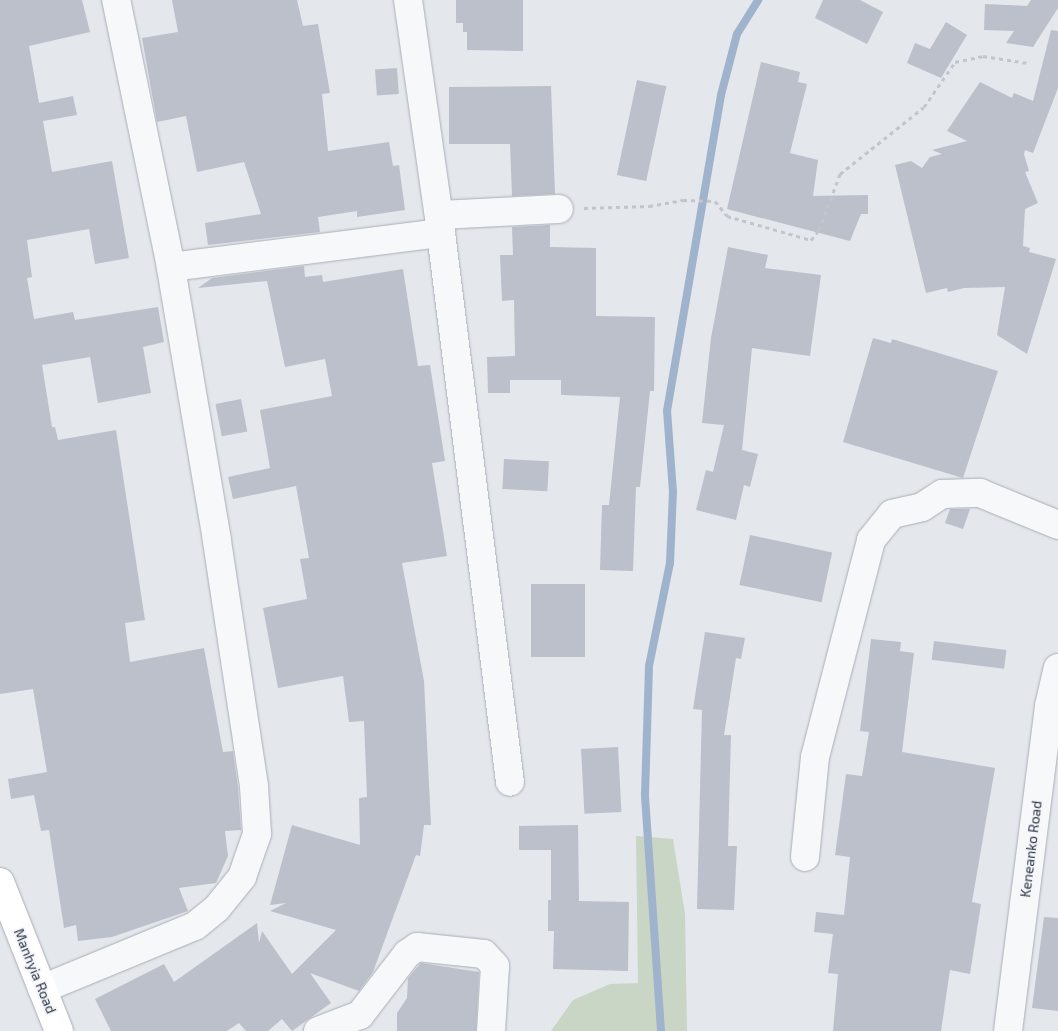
<!DOCTYPE html>
<style>
body{margin:0}
#map{position:relative;width:1058px;height:1031px;overflow:hidden;background:#e4e7ec;font-family:"Exo 2",sans-serif}
div>[style]{position:absolute}
.green>*{inset:0;background:#c9d6c5}
.stream>*{height:8px;margin:-4px;padding:0 4px;transform-origin:4px;border-radius:4px;background:#9fb4cc}
.building>*{inset:0;background:#bbc0ca;transform-origin:0 0}
.path>*{height:3px;margin-top:-1.5px;transform-origin:0;background:repeating-linear-gradient(90deg,#c2c5cb 0 4px,transparent 0 8px)}
.roads{filter:drop-shadow(0 0 1px #a9aeb7) drop-shadow(0 0 1px #a9aeb7)}
.minor>*{height:28px;margin:-14px;padding:0 14px;transform-origin:14px;border-radius:14px;background:#f7f8fa}
.major>*{height:28px;margin:-14px;padding:0 14px;transform-origin:14px;border-radius:14px;background:#fff}
span{translate:-50% -50%;white-space:nowrap;text-align:center;line-height:1.15;-webkit-text-stroke:4px #f4f6f9;paint-order:stroke}
.street-label{font-size:14px;color:#2b3445}
</style>
<div id="map">
<div class="green">
<div style="clip-path:polygon(636px 836px,673px 839px,685px 914px,687px 1031px,551px 1031px,573px 1000px,610px 984px,638px 983px)"></div>
</div>
<div class="stream">
<div style="left:661px;top:1031px;width:238px;rotate:-93.9deg"></div>
<div style="left:645px;top:794px;width:128px;rotate:-88.2deg"></div>
<div style="left:649px;top:666px;width:105px;rotate:-78.5deg"></div>
<div style="left:670px;top:563px;width:71px;rotate:-87.6deg"></div>
<div style="left:673px;top:492px;width:81px;rotate:-94.2deg"></div>
<div style="left:667px;top:411px;width:321px;rotate:-80.3deg"></div>
<div style="left:721px;top:95px;width:63px;rotate:-75.3deg"></div>
<div style="left:737px;top:34px;width:40px;rotate:-58deg"></div>
</div>
<div class="building">
<div style="clip-path:polygon(0 0,82px 0,90px 32px,29px 46px,39px 103px,73px 96px,77px 115px,43px 121px,52px 172px,112px 161px,129px 258px,95px 264px,89px 229px,27px 240px,32px 277px,27px 278px,34px 319px,73px 312px,75px 320px,158px 307px,164px 342px,143px 347px,151px 393px,98px 403px,90px 357px,42px 365px,52px 427px,55px 427px,58px 440px,116px 430px,145px 620px,125px 623px,130px 662px,204px 648px,223px 752px,233px 751px,238px 788px,241px 830px,225px 831px,228px 856px,216px 883px,179px 888px,188px 911px,112px 937px,78px 941px,76px 925px,64px 928px,49px 830px,41px 831px,34px 795px,11px 799px,8px 779px,47px 772px,33px 689px,0 694px)"></div>
<div style="clip-path:polygon(172px 0,297px 0,303px 26px,318px 24px,330px 93px,322px 94px,328px 151px,389px 142px,393px 166px,399px 165px,405px 210px,357px 217px,357px 211px,318px 217px,320px 232px,208px 245px,205px 223px,261px 214px,244px 162px,197px 172px,186px 116px,157px 122px,142px 38px,178px 32px)"></div>
<div style="clip-path:polygon(456px 0,523px 0,523px 51px,467px 50px,467px 32px,463px 32px,463px 23px,456px 23px)"></div>
<div style="clip-path:polygon(823px 0,860px 0,883px 12px,867px 44px,815px 18px)"></div>
<div style="clip-path:polygon(1031px 0,1058px 0,1058px 8px,1033px 47px,1006px 43px,1014px 31px,984px 30px,985px 4px,1027px 6px)"></div>
<div style="clip-path:polygon(946px 22px,967px 35px,941px 78px,907px 63px,915px 43px,930px 49px)"></div>
<div style="clip-path:polygon(1051px 30px,1058px 31px,1058px 88px,1033px 153px,1025px 150px,1024px 154px,1029px 171px,1025px 172px,1038px 203px,1025px 209px,1023px 246px,1030px 248px,1029px 252px,1056px 259px,1027px 354px,997px 335px,1005px 287px,964px 288px,948px 292px,947px 288px,926px 293px,895px 165px,911px 161px,922px 168px,930px 157px,942px 154px,932px 150px,967px 141px,947px 131px,980px 82px,1012px 98px,1014px 93px,1033px 101px)"></div>
<div style="clip-path:polygon(761px 62px,800px 72px,798px 82px,807px 84px,790px 153px,818px 160px,813px 196px,868px 195px,868px 214px,861px 214px,850px 241px,727px 209px)"></div>
<div style="left:397px;top:68px;width:26px;height:22px;rotate:86deg"></div>
<div style="left:637px;top:80px;width:30px;height:97px;rotate:12deg"></div>
<div style="clip-path:polygon(551px 86px,555px 194px,512px 196px,510px 144px,449px 144px,449px 87px)"></div>
<div style="clip-path:polygon(550px 225px,550px 247px,596px 248px,596px 316px,655px 317px,654px 391px,650px 391px,640px 487px,636px 487px,633px 571px,600px 570px,602px 505px,609px 505px,620px 397px,561px 395px,561px 380px,510px 380px,510px 393px,488px 393px,487px 357px,515px 356px,514px 300px,502px 301px,500px 255px,513px 255px,512px 227px)"></div>
<div style="clip-path:polygon(728px 247px,768px 255px,765px 268px,821px 275px,810px 356px,752px 348px,742px 450px,758px 454px,750px 487px,744px 485px,736px 520px,696px 510px,706px 470px,713px 472px,724px 425px,702px 423px,711px 338px)"></div>
<div style="clip-path:polygon(304px 266px,305px 277px,322px 275px,323px 282px,403px 269px,418px 366px,430px 365px,445px 461px,432px 463px,447px 556px,402px 563px,424px 681px,431px 825px,424px 825px,420px 856px,416px 855px,373px 972px,359px 991px,310px 973px,331px 1003px,292px 1031px,282px 1019px,268px 1031px,246px 1031px,239px 1023px,227px 1031px,111px 1031px,95px 999px,164px 964px,174px 982px,257px 923px,259px 943px,262px 931px,292px 974px,336px 930px,270px 911px,286px 903px,270px 905px,292px 825px,360px 845px,359px 798px,367px 797px,364px 721px,349px 722px,343px 676px,278px 688px,263px 608px,307px 599px,300px 559px,309px 558px,296px 486px,233px 499px,228px 477px,270px 468px,260px 410px,332px 396px,325px 359px,285px 367px,267px 281px,198px 288px,212px 278px)"></div>
<div style="clip-path:polygon(873px 338px,891px 343px,892px 339px,998px 371px,963px 478px,843px 442px)"></div>
<div style="left:241px;top:399px;width:33px;height:26px;rotate:79deg"></div>
<div style="left:504px;top:459px;width:45px;height:30px;rotate:3deg"></div>
<div style="clip-path:polygon(950px 509px,970px 509px,963px 529px,945px 523px)"></div>
<div style="left:750px;top:535px;width:84px;height:51px;rotate:12deg"></div>
<div style="left:531px;top:584px;width:54px;height:73px"></div>
<div style="clip-path:polygon(705px 632px,745px 638px,741px 659px,736px 658px,724px 735px,731px 735px,728px 846px,737px 846px,734px 910px,697px 909px,702px 710px,693px 709px)"></div>
<div style="clip-path:polygon(871px 639px,901px 642px,900px 651px,914px 653px,902px 752px,995px 768px,972px 902px,981px 904px,970px 974px,950px 970px,941px 1031px,833px 1031px,838px 974px,828px 973px,833px 934px,814px 932px,816px 912px,844px 915px,850px 857px,835px 855px,846px 774px,862px 776px,869px 732px,860px 731px)"></div>
<div style="left:934px;top:641px;width:73px;height:19px;rotate:7deg"></div>
<div style="left:618px;top:747px;width:65px;height:37px;rotate:87deg"></div>
<div style="clip-path:polygon(578px 825px,579px 901px,629px 902px,628px 971px,553px 969px,554px 931px,548px 931px,548px 900px,551px 900px,551px 850px,519px 850px,519px 826px)"></div>
<div style="clip-path:polygon(1044px 917px,1058px 918px,1058px 1011px,1032px 1008px)"></div>
<div style="clip-path:polygon(421px 963px,479px 972px,476px 1031px,397px 1031px,397px 1013px,407px 998px,408px 978px)"></div>
</div>
<div class="path">
<div style="left:584px;top:208px;width:65px;rotate:-1.8deg"></div>
<div style="left:649px;top:206px;width:35px;rotate:-10deg"></div>
<div style="left:683px;top:200px;width:32px;rotate:2deg"></div>
<div style="left:715px;top:201px;width:19px;rotate:51deg"></div>
<div style="left:727px;top:216px;width:87px;rotate:15.9deg"></div>
<div style="left:811px;top:240px;width:13px;rotate:-51deg"></div>
<div style="left:819px;top:230px;width:60px;rotate:-69.4deg"></div>
<div style="left:840px;top:174px;width:107px;rotate:-38.6deg"></div>
<div style="left:924px;top:107px;width:55px;rotate:-55.4deg"></div>
<div style="left:955px;top:62px;width:29px;rotate:-12deg"></div>
<div style="left:983px;top:56px;width:45px;rotate:9deg"></div>
</div>
<div class="roads">
<div class="minor">
<div style="left:408px;top:0;width:235px;rotate:81.9deg"></div>
<div style="left:441px;top:233px;width:553px;rotate:82.84deg"></div>
<div style="left:439px;top:215px;width:120px;rotate:-2.9deg"></div>
<div style="left:171px;top:267px;width:272px;rotate:-7.2deg"></div>
<div style="left:805px;top:857px;width:100px;rotate:-84.3deg"></div>
<div style="left:815px;top:757px;width:224px;rotate:-75.5deg"></div>
<div style="left:871px;top:540px;width:33px;rotate:-51deg"></div>
<div style="left:892px;top:514px;width:31px;rotate:-13deg"></div>
<div style="left:922px;top:507px;width:24px;rotate:-33deg"></div>
<div style="left:942px;top:494px;width:38px;rotate:-2deg"></div>
<div style="left:980px;top:493px;width:84px;rotate:22.3deg"></div>
<div style="left:42px;top:989px;width:165px;rotate:-22.4deg"></div>
<div style="left:195px;top:926px;width:28px;rotate:-39deg"></div>
<div style="left:217px;top:908px;width:40px;rotate:-51deg"></div>
<div style="left:242px;top:877px;width:46px;rotate:-70.8deg"></div>
<div style="left:257px;top:834px;width:48px;rotate:-93.6deg"></div>
<div style="left:254px;top:786px;width:249px;rotate:-98.6deg"></div>
<div style="left:217px;top:540px;width:277px;rotate:-99.6deg"></div>
<div style="left:171px;top:267px;width:273px;rotate:-101.6deg"></div>
<div style="left:318px;top:1031px;width:45px;rotate:-20.9deg"></div>
<div style="left:360px;top:1015px;width:77px;rotate:-52.4deg"></div>
<div style="left:407px;top:954px;width:12px;rotate:-35deg"></div>
<div style="left:417px;top:947px;width:67px;rotate:6deg"></div>
<div style="left:484px;top:954px;width:16px;rotate:47deg"></div>
<div style="left:495px;top:966px;width:65px;rotate:93.5deg"></div>
<div style="left:1008px;top:1031px;width:328px;rotate:-82.8deg"></div>
<div style="left:1049px;top:706px;width:39px;rotate:-77deg"></div>
</div>
<div class="major">
<div style="left:0;top:882px;width:160px;rotate:68.4deg"></div>
</div>
</div>
<div class="street-label">
<span style="left:1031px;top:849px;rotate:-83deg">Keneanko Road</span>
<span style="left:35px;top:971px;rotate:68deg">Manhyia Road</span>
</div>
</div>
